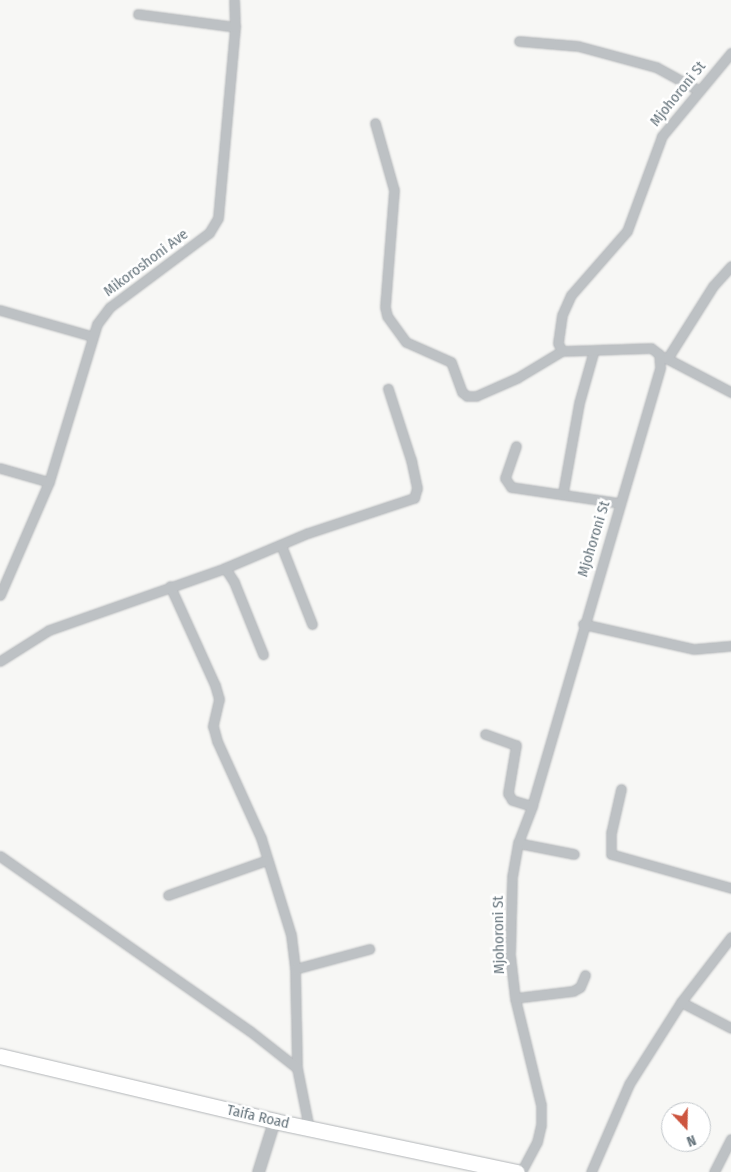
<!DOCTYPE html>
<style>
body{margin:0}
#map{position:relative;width:731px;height:1172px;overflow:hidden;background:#f7f7f5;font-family:"Fira Sans Condensed",sans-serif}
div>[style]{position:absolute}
.roads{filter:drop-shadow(0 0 1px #b3b6b9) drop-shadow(0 0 1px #b3b6b9)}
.minor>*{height:9px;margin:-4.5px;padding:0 4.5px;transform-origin:4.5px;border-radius:4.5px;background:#bdc1c4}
.tertiary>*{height:11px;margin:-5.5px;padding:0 5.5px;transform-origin:5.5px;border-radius:5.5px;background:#bdc1c4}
.trunk>*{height:15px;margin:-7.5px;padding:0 7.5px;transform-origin:7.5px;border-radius:7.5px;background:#fff}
span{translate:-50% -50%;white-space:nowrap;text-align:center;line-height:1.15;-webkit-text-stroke:5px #fff;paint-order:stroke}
.street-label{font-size:15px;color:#66747c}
.north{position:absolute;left:661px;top:1102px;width:50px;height:50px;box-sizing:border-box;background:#fff;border:1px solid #c2c7cb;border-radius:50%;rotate:159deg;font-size:14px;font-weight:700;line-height:20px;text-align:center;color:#66747c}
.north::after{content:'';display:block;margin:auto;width:18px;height:22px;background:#cd553f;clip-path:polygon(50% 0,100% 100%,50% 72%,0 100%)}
</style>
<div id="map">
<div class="roads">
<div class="minor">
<div style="left:138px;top:14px;width:98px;rotate:7.6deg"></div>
<div style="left:519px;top:41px;width:59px;rotate:4.8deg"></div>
<div style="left:578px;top:46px;width:81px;rotate:15.1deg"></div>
<div style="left:656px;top:67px;width:48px;rotate:28.7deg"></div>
<div style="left:375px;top:123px;width:70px;rotate:74.2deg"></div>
<div style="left:394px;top:190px;width:117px;rotate:94.4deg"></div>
<div style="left:385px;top:307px;width:9px;rotate:77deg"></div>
<div style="left:387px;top:316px;width:32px;rotate:54deg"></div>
<div style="left:406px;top:342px;width:49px;rotate:24deg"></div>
<div style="left:451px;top:362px;width:32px;rotate:70deg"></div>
<div style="left:462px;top:392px;width:6px;rotate:39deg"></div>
<div style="left:467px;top:396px;width:9px"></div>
<div style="left:476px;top:396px;width:45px;rotate:-23.7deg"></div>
<div style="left:517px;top:378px;width:52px;rotate:-31deg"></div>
<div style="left:0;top:310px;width:95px;rotate:15.9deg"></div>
<div style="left:664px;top:357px;width:76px;rotate:27.6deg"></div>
<div style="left:667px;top:359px;width:86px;rotate:-57.8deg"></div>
<div style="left:713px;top:286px;width:27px;rotate:-48deg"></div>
<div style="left:516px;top:446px;width:34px;rotate:109deg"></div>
<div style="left:505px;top:478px;width:11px;rotate:56deg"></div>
<div style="left:511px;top:487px;width:109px;rotate:8.4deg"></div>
<div style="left:0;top:468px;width:51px;rotate:15.9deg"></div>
<div style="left:563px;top:492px;width:90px;rotate:-79.8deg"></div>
<div style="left:579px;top:403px;width:55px;rotate:-74.2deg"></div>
<div style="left:281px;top:545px;width:85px;rotate:68.6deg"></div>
<div style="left:225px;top:568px;width:17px;rotate:57deg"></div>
<div style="left:234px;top:582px;width:78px;rotate:68.1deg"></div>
<div style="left:170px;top:586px;width:109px;rotate:65.6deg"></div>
<div style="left:215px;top:685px;width:15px;rotate:74deg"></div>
<div style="left:219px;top:699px;width:28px;rotate:103deg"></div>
<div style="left:213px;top:726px;width:16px;rotate:75deg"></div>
<div style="left:217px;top:741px;width:107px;rotate:65.6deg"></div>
<div style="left:261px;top:838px;width:102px;rotate:72.8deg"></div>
<div style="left:291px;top:935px;width:34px;rotate:83deg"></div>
<div style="left:295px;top:969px;width:99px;rotate:88.8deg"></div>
<div style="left:297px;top:1068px;width:61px;rotate:78.7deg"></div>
<div style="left:0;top:595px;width:123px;rotate:-66.6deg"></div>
<div style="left:49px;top:482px;width:165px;rotate:-73.1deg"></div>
<div style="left:97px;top:324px;width:21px;rotate:-53deg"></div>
<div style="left:110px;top:307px;width:124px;rotate:-36.8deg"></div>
<div style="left:209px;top:233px;width:17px;rotate:-59deg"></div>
<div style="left:218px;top:218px;width:192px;rotate:-84.9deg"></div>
<div style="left:235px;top:27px;width:27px;rotate:-92deg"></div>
<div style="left:583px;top:624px;width:114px;rotate:12.7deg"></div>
<div style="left:694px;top:649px;width:37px;rotate:-5deg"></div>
<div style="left:0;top:661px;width:58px;rotate:-32.3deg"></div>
<div style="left:49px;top:630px;width:187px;rotate:-19.4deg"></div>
<div style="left:225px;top:568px;width:90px;rotate:-22.9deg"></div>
<div style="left:308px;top:533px;width:112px;rotate:-18.3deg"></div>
<div style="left:414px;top:498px;width:10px;rotate:-73deg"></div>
<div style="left:417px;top:488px;width:29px;rotate:-102deg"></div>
<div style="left:411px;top:460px;width:75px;rotate:-107.9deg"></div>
<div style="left:485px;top:734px;width:33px;rotate:20deg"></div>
<div style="left:516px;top:745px;width:49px;rotate:99.5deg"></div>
<div style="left:508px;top:793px;width:8px;rotate:60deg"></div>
<div style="left:512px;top:800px;width:21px;rotate:17deg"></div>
<div style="left:621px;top:789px;width:45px;rotate:102.8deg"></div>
<div style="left:611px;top:833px;width:21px;rotate:90deg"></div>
<div style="left:611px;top:854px;width:125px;rotate:15.8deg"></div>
<div style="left:518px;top:843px;width:57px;rotate:11.1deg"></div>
<div style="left:0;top:856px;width:305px;rotate:35deg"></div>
<div style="left:250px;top:1031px;width:60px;rotate:38.2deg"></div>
<div style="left:168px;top:895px;width:105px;rotate:-19.5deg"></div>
<div style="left:295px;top:969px;width:77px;rotate:-15.1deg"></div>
<div style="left:515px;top:998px;width:58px;rotate:-6.9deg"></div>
<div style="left:573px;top:991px;width:8px;rotate:-30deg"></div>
<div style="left:580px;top:987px;width:13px;rotate:-67deg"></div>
<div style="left:681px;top:1002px;width:56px;rotate:27.5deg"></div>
<div style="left:521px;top:1172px;width:34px;rotate:-62deg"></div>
<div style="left:537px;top:1142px;width:17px;rotate:-77deg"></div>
<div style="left:541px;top:1125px;width:20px;rotate:-90deg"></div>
<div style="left:541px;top:1105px;width:110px;rotate:-103.7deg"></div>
<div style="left:515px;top:998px;width:43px;rotate:-96.6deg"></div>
<div style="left:510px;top:955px;width:78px;rotate:-88.5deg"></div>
<div style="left:512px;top:877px;width:35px;rotate:-80deg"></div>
<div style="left:518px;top:843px;width:40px;rotate:-69deg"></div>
<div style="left:532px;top:806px;width:457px;rotate:-73.7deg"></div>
<div style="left:660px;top:367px;width:13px;rotate:-94deg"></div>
<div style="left:659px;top:354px;width:10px;rotate:-143deg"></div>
<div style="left:651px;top:348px;width:89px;rotate:178.1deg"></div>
<div style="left:562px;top:351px;width:9px;rotate:-117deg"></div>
<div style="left:558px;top:343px;width:28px;rotate:-82deg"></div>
<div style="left:562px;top:315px;width:22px;rotate:-66deg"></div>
<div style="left:571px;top:295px;width:85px;rotate:-48.8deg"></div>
<div style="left:627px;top:231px;width:101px;rotate:-69.8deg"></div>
<div style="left:662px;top:136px;width:108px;rotate:-50.3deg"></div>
<div style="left:591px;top:1172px;width:96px;rotate:-66.6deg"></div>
<div style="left:629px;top:1084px;width:97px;rotate:-57.6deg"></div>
<div style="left:681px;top:1002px;width:82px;rotate:-52.4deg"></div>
<div style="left:714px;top:1172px;width:37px;rotate:-63deg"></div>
</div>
<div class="tertiary">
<div style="left:258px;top:1172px;width:53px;rotate:-72.6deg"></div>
</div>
<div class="trunk">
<div style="left:0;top:1056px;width:282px;rotate:13.3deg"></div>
<div style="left:274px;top:1121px;width:248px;rotate:11.9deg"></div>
</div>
</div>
<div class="street-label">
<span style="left:678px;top:94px;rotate:-51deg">Mjohoroni St</span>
<span style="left:146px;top:263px;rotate:-37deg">Mikoroshoni Ave</span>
<span style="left:594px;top:539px;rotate:-73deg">Mjohoroni St</span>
<span style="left:499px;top:935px;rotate:-91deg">Mjohoroni St</span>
<span style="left:258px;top:1117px;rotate:13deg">Taifa Road</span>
</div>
<div class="north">N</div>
</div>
